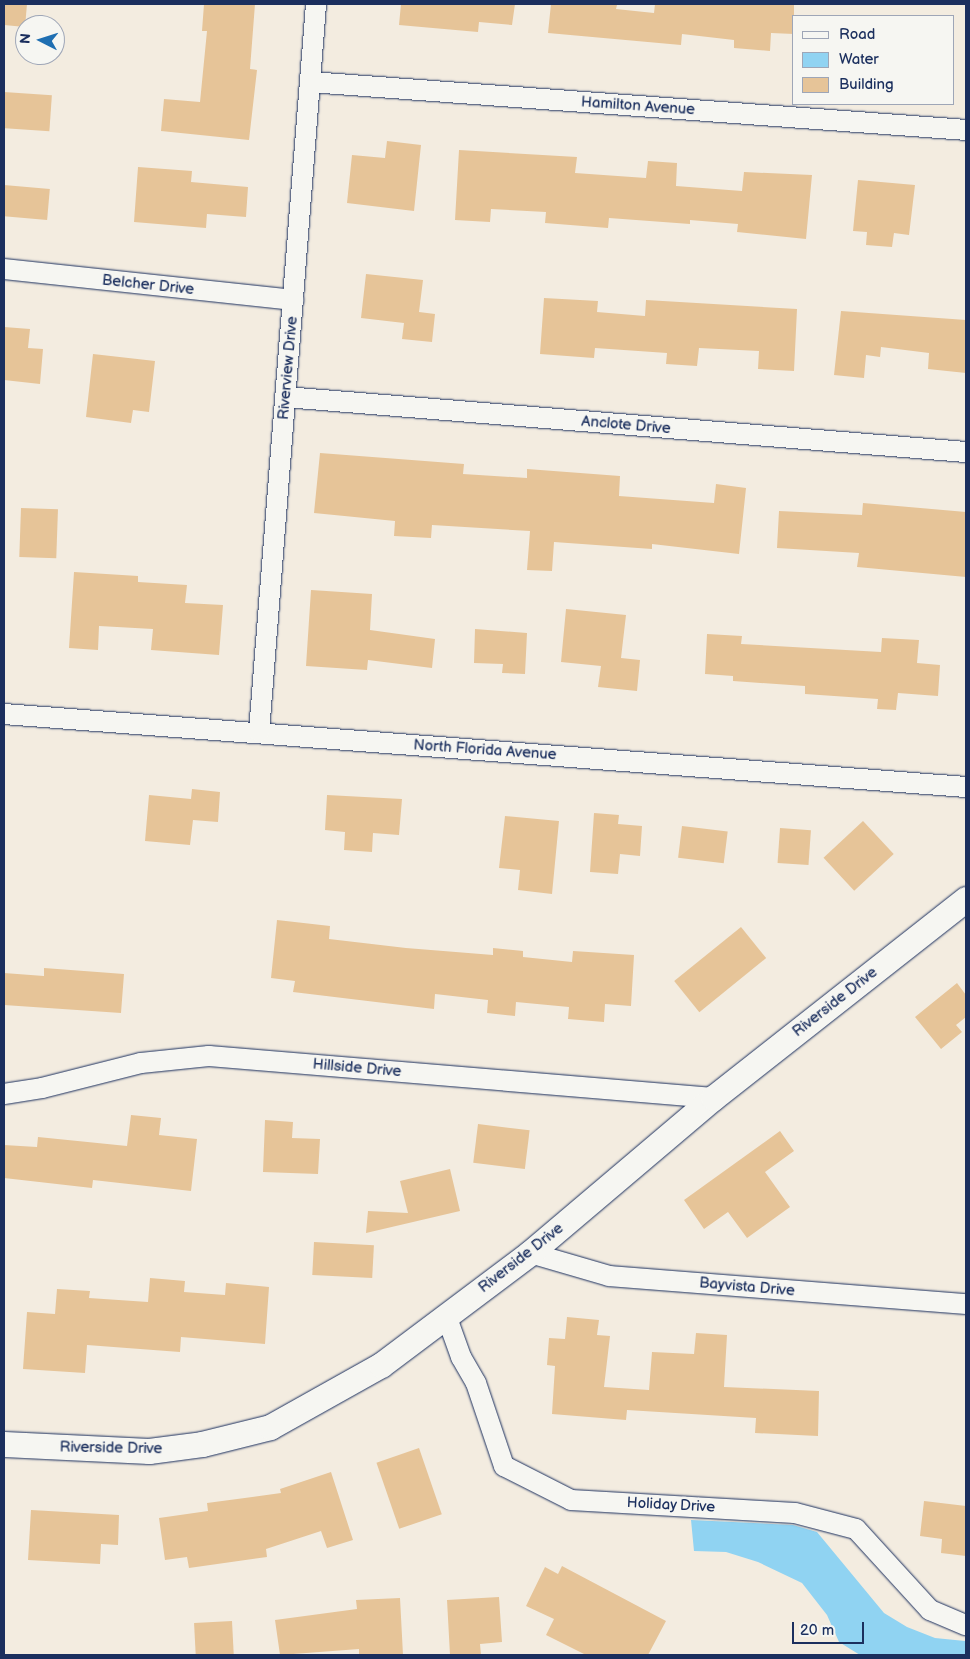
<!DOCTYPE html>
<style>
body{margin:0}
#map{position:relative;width:970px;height:1659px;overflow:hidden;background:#f3ece0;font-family:"Balsamiq Sans",sans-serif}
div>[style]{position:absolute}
.water>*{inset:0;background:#90d3f2}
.building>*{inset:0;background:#e6c498;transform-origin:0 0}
.roads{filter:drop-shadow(0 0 1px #1b2f5e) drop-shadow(0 0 1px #1b2f5e)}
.minor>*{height:20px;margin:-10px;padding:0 10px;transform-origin:10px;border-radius:10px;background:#f6f6f2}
.tertiary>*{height:25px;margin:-12.5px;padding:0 12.5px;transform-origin:12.5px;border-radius:12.5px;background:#f6f6f2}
span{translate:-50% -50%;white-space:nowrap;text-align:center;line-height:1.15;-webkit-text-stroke:4.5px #f6f6f2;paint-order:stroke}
.street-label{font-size:15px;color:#1b2f5e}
.frame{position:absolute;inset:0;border:5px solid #1b2f5e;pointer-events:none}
.legend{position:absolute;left:792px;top:15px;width:162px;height:90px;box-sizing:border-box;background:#f6f6f2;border:1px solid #9ea6b7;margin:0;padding:6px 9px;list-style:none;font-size:15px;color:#1b2f5e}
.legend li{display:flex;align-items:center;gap:10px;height:25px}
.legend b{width:25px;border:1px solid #9ea6b7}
.north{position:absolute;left:15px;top:15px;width:50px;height:50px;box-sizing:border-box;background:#f6f6f2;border:1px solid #9ea6b7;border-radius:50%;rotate:275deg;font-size:14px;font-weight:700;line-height:20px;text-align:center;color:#1b2f5e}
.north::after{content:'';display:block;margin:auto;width:18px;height:22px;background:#1f6fb2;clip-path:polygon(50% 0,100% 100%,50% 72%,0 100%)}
.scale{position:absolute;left:792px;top:1622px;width:72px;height:22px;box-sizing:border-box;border:2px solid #1b2f5e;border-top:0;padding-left:6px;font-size:15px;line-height:18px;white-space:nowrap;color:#1b2f5e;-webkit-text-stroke:4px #f6f6f2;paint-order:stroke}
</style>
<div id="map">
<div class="water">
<div style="clip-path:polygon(691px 1520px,793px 1525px,817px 1532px,884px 1613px,907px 1627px,935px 1638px,965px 1641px,966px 1655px,860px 1655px,839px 1642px,827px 1615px,802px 1583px,758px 1562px,726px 1552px,694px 1551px)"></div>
</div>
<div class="building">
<div style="clip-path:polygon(4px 4px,27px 4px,25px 27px,4px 25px)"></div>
<div style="clip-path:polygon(204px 4px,255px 4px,250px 69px,257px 70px,249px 140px,161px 131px,164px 99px,200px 102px,207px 31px,202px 31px)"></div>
<div style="clip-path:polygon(401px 4px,515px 4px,512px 25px,479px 22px,478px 32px,399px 25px)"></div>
<div style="clip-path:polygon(551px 4px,601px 4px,617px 5px,616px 9px,654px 13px,655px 4px,794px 4px,794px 34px,771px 33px,770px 51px,734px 48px,734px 40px,682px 34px,681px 45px,548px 33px)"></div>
<div style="left:4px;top:92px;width:48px;height:36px;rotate:4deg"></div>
<div style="clip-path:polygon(387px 141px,421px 145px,414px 211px,347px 203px,352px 155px,385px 158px)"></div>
<div style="clip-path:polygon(459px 150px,577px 157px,575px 173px,646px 178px,648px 161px,677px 163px,676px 186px,742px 191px,744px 172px,812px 175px,806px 239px,737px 232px,738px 224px,690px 220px,690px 224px,609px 218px,608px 228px,545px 223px,546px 212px,491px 209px,490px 222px,455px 220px)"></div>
<div style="clip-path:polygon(138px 167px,192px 171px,191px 182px,248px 187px,246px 217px,207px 214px,206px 228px,134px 222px)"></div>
<div style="clip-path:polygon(858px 180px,915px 185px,909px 235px,894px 233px,892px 247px,866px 245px,867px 232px,853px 231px)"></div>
<div style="left:4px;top:185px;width:46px;height:31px;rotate:5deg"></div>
<div style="clip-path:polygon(366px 274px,423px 280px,419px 312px,435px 314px,432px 342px,402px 339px,404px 323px,361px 318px)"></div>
<div style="clip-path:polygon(544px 298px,598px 301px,597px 312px,645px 316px,646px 300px,797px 309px,794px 371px,758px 369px,759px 351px,699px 348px,697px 366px,666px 364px,667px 353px,595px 348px,594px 358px,540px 354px)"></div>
<div style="clip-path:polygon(841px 311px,966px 320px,966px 373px,928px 369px,929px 353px,881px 347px,880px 357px,866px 355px,864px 378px,834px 375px)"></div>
<div style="clip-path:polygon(4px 327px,30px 329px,28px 348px,43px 349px,40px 384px,4px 380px)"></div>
<div style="clip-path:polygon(93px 354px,155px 361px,149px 412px,133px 410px,131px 423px,86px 417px)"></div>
<div style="clip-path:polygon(320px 453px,464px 464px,463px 474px,527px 478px,527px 469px,620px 476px,619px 496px,714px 503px,716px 484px,746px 488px,739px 554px,652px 544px,652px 549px,554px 542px,552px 571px,527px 570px,530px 531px,432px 525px,431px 538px,394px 536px,395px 521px,314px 513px)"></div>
<div style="clip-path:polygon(863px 503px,966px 512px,966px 577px,857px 567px,859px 553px,777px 548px,779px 511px,862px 515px)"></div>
<div style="left:21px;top:508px;width:37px;height:49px;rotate:2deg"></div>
<div style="clip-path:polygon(74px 572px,138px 576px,138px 582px,187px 585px,185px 603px,223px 605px,219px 655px,151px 650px,153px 629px,99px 626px,98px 650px,69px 648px)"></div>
<div style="clip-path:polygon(311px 590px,372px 594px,370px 630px,435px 639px,432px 668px,368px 660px,367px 670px,306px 666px)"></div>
<div style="clip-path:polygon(566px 609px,626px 615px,621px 658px,640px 660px,637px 691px,598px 687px,601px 666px,561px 662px)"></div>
<div style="clip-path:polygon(475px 629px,527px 633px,525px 674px,502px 673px,503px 664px,474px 663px)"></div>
<div style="clip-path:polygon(707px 634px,742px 636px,741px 644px,881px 652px,882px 638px,919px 640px,917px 663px,940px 665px,938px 696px,898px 693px,896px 710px,877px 709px,878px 699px,805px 694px,805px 686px,733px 681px,733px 676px,705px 674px)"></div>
<div style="clip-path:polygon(192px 789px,220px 792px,218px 822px,193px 820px,190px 845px,145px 841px,149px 795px,191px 799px)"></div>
<div style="clip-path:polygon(327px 795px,402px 799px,399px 835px,373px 833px,372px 852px,344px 850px,345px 832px,325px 830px)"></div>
<div style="clip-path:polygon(594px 813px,619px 815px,618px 824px,642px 826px,640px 856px,620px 854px,618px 874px,590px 872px)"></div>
<div style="clip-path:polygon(505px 816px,559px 821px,552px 894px,518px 890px,520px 870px,499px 868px)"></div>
<div style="left:863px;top:821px;width:45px;height:54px;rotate:47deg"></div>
<div style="left:682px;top:826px;width:46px;height:32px;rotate:7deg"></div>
<div style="left:780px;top:828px;width:31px;height:35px;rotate:4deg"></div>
<div style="clip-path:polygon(277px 920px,330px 926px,329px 939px,406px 948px,493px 955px,493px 948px,523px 951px,523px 957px,572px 962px,573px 951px,634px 955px,631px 1006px,605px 1004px,604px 1022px,568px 1019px,569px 1007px,516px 1002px,515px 1016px,487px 1013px,488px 1000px,435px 994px,434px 1009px,293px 992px,295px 981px,271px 978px)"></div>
<div style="left:741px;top:927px;width:40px;height:86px;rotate:51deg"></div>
<div style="clip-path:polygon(44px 968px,124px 974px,121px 1013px,4px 1005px,4px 973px,44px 976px)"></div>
<div style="clip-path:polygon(957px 983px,966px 995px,966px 1017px,956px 1025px,962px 1032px,941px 1049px,915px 1017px)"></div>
<div style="clip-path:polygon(131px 1115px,161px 1118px,159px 1135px,197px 1139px,191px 1191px,93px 1180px,92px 1188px,4px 1178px,4px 1145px,37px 1147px,38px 1137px,127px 1146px)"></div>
<div style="clip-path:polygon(265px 1120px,293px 1122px,292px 1138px,320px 1139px,318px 1174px,263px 1172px)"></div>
<div style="left:478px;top:1124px;width:52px;height:39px;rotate:7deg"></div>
<div style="clip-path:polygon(780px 1131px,794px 1151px,765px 1172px,790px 1207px,747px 1238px,728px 1212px,704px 1229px,684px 1200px)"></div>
<div style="clip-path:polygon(450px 1169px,460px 1211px,366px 1233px,368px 1211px,408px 1213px,400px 1181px)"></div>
<div style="left:314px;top:1242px;width:60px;height:33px;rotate:3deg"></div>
<div style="clip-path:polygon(150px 1278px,185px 1281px,184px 1292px,225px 1295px,226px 1283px,269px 1287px,265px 1344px,181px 1337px,180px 1352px,87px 1345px,85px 1373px,23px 1369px,27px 1312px,55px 1314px,57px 1289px,90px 1291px,89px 1298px,148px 1302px)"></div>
<div style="clip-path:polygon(567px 1317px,599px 1320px,597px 1335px,610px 1336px,604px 1387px,649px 1390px,652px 1352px,694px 1354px,696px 1333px,727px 1335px,724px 1387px,819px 1391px,818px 1436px,755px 1433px,756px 1418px,627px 1410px,626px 1420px,552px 1414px,555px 1366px,547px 1365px,549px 1338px,565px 1339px)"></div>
<div style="left:419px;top:1448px;width:70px;height:45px;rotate:71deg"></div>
<div style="clip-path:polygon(331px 1472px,353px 1540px,327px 1548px,321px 1531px,266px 1549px,267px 1557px,189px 1568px,187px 1557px,165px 1560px,159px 1518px,208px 1511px,207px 1503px,281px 1493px,280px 1489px)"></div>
<div style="clip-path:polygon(924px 1501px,966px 1506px,966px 1556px,941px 1553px,942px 1539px,920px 1536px)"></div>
<div style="clip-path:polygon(31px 1510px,119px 1515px,118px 1545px,101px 1544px,100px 1564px,28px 1560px)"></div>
<div style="clip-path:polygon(562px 1566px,666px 1621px,648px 1655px,586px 1655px,546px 1635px,554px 1619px,526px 1606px,545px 1567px,558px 1574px)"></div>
<div style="clip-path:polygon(499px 1597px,502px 1642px,480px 1644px,481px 1655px,450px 1655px,447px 1600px)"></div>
<div style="clip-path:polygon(400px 1598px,403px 1655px,359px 1655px,359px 1649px,280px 1655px,275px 1620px,357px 1609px,356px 1600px)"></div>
<div style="left:232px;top:1621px;width:34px;height:38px;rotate:87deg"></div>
</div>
<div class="roads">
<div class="minor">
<div style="left:310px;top:82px;width:658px;rotate:4.18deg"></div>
<div style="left:4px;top:269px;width:291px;rotate:6.1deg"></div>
<div style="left:285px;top:397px;width:683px;rotate:4.62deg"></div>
<div style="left:4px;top:714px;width:965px;rotate:4.34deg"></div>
<div style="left:259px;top:732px;width:730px;rotate:-85.52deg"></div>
<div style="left:4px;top:1094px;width:38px;rotate:-9deg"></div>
<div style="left:42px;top:1088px;width:102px;rotate:-14.2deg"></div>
<div style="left:141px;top:1063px;width:68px;rotate:-5.9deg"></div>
<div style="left:209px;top:1056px;width:506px;rotate:4.76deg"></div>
<div style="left:530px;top:1253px;width:82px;rotate:16.2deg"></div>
<div style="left:609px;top:1276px;width:358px;rotate:4.5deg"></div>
<div style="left:446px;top:1315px;width:45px;rotate:70.3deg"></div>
<div style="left:461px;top:1357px;width:30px;rotate:60deg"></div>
<div style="left:476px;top:1383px;width:88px;rotate:71.4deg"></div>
<div style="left:504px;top:1466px;width:75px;rotate:26.9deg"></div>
<div style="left:571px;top:1500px;width:224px;rotate:3.3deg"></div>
<div style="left:795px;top:1513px;width:63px;rotate:14.7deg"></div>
<div style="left:856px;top:1529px;width:110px;rotate:47.6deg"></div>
<div style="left:930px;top:1610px;width:39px;rotate:23deg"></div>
</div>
<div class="tertiary">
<div style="left:4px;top:1444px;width:145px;rotate:2.8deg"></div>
<div style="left:149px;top:1451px;width:53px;rotate:-7.5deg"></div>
<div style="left:202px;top:1444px;width:70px;rotate:-14deg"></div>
<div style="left:270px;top:1427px;width:127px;rotate:-29.2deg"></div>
<div style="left:381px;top:1365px;width:186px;rotate:-36.9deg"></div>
<div style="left:530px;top:1253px;width:240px;rotate:-40.3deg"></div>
<div style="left:713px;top:1098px;width:322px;rotate:-38.2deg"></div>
</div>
</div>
<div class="street-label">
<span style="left:638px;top:106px;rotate:4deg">Hamilton Avenue</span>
<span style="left:148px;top:285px;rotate:6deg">Belcher Drive</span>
<span style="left:288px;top:368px;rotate:-85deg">Riverview Drive</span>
<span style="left:626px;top:425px;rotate:5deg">Anclote Drive</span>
<span style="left:485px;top:750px;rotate:4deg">North Florida Avenue</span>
<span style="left:835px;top:1002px;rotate:-38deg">Riverside Drive</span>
<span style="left:357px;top:1068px;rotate:5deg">Hillside Drive</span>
<span style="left:521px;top:1258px;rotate:-38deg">Riverside Drive</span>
<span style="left:747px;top:1287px;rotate:5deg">Bayvista Drive</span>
<span style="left:111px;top:1448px;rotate:1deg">Riverside Drive</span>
<span style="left:671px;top:1505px;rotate:3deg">Holiday Drive</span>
</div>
<div class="frame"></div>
<ul class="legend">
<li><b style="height:6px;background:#f6f6f2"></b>Road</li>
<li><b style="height:14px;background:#90d3f2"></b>Water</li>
<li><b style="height:14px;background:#e6c498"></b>Building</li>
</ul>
<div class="north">N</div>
<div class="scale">20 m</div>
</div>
